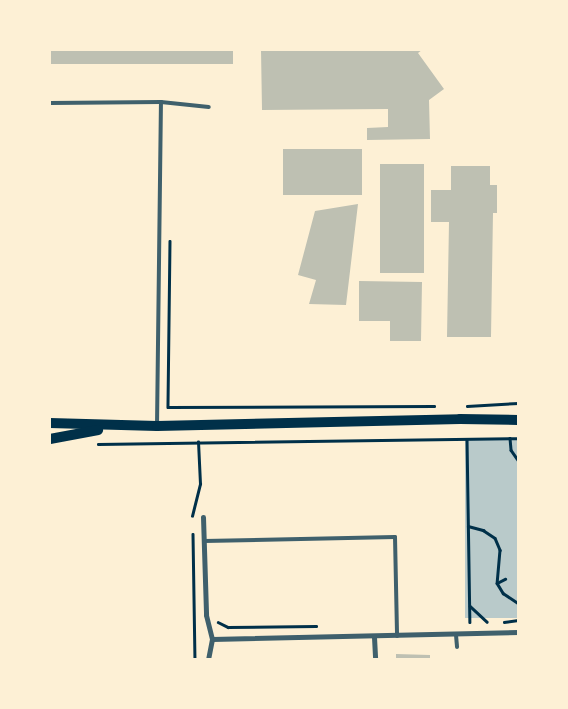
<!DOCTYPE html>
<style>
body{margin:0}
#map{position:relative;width:568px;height:709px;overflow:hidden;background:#fdf0d5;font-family:Signika,sans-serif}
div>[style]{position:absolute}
.green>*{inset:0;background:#b9caca;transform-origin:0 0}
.building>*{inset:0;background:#bec0b2;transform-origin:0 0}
.path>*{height:2.5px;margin:-1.25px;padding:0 1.25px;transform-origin:1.25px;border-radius:1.25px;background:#003049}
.service>*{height:4px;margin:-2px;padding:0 2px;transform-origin:2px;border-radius:2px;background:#3f606c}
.minor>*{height:5px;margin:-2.5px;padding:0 2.5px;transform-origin:2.5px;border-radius:2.5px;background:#3f606c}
.secondary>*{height:10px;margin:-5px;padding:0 5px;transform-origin:5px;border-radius:5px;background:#003049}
span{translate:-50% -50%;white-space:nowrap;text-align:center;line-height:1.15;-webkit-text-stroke:4px #fdf0d5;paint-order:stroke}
.frame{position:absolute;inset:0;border:51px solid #fdf0d5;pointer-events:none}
</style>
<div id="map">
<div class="green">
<div style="left:518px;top:439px;width:179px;height:53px;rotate:90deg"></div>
</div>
<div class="building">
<div style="left:50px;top:50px;width:183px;height:14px"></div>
<div style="clip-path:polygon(261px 50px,422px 50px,418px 53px,444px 89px,429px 100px,430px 139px,367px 140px,367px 128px,388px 127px,388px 109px,262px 110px)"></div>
<div style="left:283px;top:149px;width:79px;height:46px"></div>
<div style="left:380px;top:164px;width:44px;height:109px"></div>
<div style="clip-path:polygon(451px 166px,490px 166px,490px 185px,497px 185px,497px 213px,493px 213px,491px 337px,447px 337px,449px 222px,431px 222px,431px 190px,451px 190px)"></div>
<div style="clip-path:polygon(358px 204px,346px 305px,309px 304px,316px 280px,298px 275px,315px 211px)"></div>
<div style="clip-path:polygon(359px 281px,422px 282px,421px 341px,390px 341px,390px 321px,359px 321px)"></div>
<div style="clip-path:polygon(396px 654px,430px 655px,430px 659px,396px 659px)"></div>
</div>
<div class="path">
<div style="left:170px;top:241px;width:166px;rotate:90.7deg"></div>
<div style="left:168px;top:407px;width:266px;rotate:-0.2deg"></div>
<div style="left:467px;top:406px;width:51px;rotate:-3.4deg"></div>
<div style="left:510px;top:438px;width:12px;rotate:85deg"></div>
<div style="left:511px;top:450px;width:12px;rotate:55deg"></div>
<div style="left:467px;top:439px;width:183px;rotate:89.1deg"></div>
<div style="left:98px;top:444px;width:420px;rotate:-0.8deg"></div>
<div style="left:192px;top:516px;width:33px;rotate:-76deg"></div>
<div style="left:200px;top:484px;width:42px;rotate:-92.7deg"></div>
<div style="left:468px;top:526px;width:16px;rotate:15deg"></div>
<div style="left:483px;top:530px;width:14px;rotate:34deg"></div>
<div style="left:495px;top:538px;width:13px;rotate:67deg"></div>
<div style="left:500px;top:550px;width:33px;rotate:95deg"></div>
<div style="left:497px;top:583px;width:12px;rotate:59deg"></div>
<div style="left:503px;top:593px;width:18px;rotate:34deg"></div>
<div style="left:193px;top:534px;width:125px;rotate:89.1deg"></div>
<div style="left:497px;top:583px;width:9px;rotate:-27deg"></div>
<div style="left:470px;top:606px;width:23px;rotate:43deg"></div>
<div style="left:218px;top:622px;width:11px;rotate:27deg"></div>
<div style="left:228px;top:627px;width:88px;rotate:-0.7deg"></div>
<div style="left:504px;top:622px;width:14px;rotate:-8deg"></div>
</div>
<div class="service">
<div style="left:50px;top:103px;width:111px;rotate:-0.5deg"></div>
<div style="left:161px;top:102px;width:48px;rotate:5.9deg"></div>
<div style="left:157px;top:426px;width:324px;rotate:-89.3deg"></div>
<div style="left:204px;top:541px;width:191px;rotate:-1.2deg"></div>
<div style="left:395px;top:537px;width:99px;rotate:88.8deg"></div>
<div style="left:456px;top:635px;width:12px;rotate:85deg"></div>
</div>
<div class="minor">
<div style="left:203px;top:517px;width:98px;rotate:88.2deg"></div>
<div style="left:206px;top:615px;width:25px;rotate:76deg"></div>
<div style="left:212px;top:639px;width:20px;rotate:101deg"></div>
<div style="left:374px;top:637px;width:22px;rotate:87deg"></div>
<div style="left:212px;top:639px;width:306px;rotate:-1.3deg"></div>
</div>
<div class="secondary">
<div style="left:50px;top:423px;width:107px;rotate:1.6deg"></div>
<div style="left:157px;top:426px;width:303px;rotate:-1.3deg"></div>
<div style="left:460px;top:419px;width:58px;rotate:1deg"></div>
<div style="left:50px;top:439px;width:49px;rotate:-10.6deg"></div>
</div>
<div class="frame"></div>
</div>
